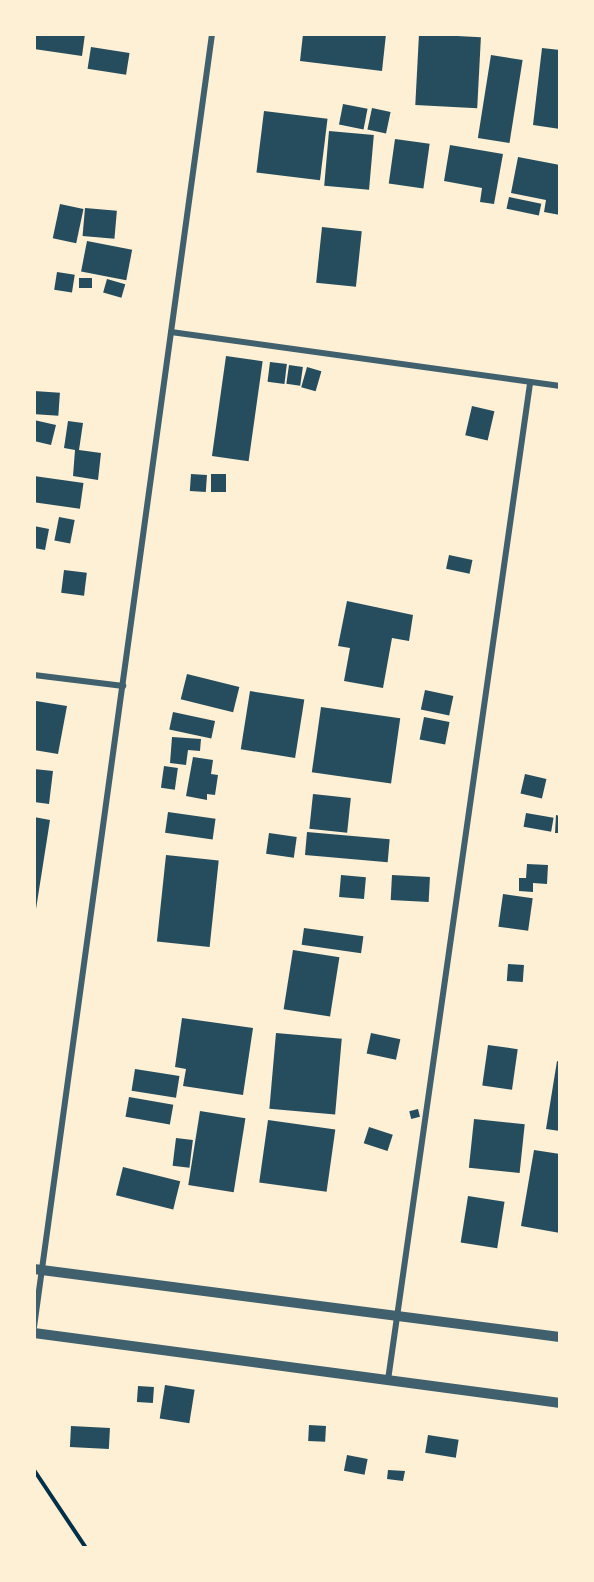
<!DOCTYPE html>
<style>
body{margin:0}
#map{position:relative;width:594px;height:1582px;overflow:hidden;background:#fdf0d5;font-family:Manrope,sans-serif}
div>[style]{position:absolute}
.building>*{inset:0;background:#264d5e;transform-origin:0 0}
.path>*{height:4px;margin:-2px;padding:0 2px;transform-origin:2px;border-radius:2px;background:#003049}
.minor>*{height:6px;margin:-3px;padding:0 3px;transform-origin:3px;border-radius:3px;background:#3f606c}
.tertiary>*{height:10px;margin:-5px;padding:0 5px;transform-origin:5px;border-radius:5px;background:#3f606c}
span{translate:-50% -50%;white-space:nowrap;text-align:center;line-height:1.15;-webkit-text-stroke:6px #fdf0d5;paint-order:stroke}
.frame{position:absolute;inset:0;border:36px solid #fdf0d5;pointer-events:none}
</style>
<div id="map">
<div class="building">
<div style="clip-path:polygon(34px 34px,85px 34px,82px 56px,34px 49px)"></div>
<div style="clip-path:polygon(303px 34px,386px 34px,382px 71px,300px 61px)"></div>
<div style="left:419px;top:34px;width:62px;height:71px;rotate:3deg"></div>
<div style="left:91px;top:47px;width:39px;height:22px;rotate:9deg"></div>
<div style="clip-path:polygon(542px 48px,560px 50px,560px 129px,533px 125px)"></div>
<div style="left:491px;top:55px;width:32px;height:84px;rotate:9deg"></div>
<div style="left:343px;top:104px;width:25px;height:21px;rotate:11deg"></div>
<div style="left:372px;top:108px;width:19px;height:22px;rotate:12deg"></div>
<div style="left:264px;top:111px;width:64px;height:62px;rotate:7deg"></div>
<div style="left:329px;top:131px;width:45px;height:55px;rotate:5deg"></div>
<div style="left:395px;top:139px;width:35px;height:45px;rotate:8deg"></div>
<div style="clip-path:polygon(450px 145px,503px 154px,494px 204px,480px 202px,482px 188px,444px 181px)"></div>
<div style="clip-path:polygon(518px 157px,560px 165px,560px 215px,544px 212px,546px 200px,511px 193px)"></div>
<div style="left:509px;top:197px;width:33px;height:12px;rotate:12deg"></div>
<div style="left:60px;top:204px;width:24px;height:35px;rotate:12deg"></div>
<div style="left:85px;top:208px;width:32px;height:28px;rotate:5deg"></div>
<div style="left:322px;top:227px;width:40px;height:56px;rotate:6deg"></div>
<div style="left:87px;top:241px;width:46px;height:31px;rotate:11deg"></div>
<div style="left:57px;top:272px;width:18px;height:18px;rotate:9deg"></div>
<div style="left:79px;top:278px;width:13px;height:10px"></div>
<div style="left:107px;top:279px;width:19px;height:14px;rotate:16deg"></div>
<div style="left:226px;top:356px;width:37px;height:101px;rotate:8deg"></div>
<div style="left:270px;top:362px;width:17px;height:20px;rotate:7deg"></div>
<div style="left:289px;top:365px;width:14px;height:19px;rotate:8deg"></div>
<div style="left:307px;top:367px;width:15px;height:21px;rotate:16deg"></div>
<div style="left:34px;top:391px;width:26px;height:23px;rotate:4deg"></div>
<div style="left:472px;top:406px;width:23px;height:30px;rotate:13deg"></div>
<div style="clip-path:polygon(34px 420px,56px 425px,51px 445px,34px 441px)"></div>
<div style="clip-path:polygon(68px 421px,83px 423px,79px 450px,101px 453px,98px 480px,73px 476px,75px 450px,64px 448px)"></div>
<div style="left:191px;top:474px;width:16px;height:17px;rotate:4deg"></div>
<div style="left:226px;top:474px;width:18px;height:15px;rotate:90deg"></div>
<div style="left:34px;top:476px;width:50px;height:26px;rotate:8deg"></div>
<div style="left:59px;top:517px;width:16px;height:24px;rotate:11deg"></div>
<div style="clip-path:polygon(34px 526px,49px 529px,45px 550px,34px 548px)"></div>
<div style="left:449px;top:555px;width:24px;height:14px;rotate:12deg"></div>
<div style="left:64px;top:570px;width:23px;height:23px;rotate:7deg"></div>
<div style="clip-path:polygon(347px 601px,413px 615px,409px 641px,392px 638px,383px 688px,344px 681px,350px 648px,338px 646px)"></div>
<div style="left:187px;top:674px;width:54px;height:26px;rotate:14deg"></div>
<div style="left:425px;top:690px;width:29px;height:20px;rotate:12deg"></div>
<div style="left:250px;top:691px;width:55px;height:59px;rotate:9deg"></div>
<div style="clip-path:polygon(36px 701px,67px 706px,58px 754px,34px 750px)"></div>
<div style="left:321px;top:707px;width:80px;height:66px;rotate:8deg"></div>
<div style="left:173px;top:712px;width:43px;height:18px;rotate:12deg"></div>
<div style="left:424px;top:717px;width:26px;height:23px;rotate:11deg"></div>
<div style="clip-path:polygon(172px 737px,201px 739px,200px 751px,188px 750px,186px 765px,170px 763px)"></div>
<div style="clip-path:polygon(193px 757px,213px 760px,211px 774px,218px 775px,215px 795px,207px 794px,207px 800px,186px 796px)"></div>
<div style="left:164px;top:766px;width:14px;height:22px;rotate:8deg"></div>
<div style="clip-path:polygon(34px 769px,53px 771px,49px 804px,34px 802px)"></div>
<div style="left:525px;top:774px;width:22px;height:20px;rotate:13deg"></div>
<div style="left:313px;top:794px;width:38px;height:35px;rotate:6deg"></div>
<div style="left:168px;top:812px;width:48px;height:21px;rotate:8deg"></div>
<div style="left:526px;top:813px;width:28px;height:14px;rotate:10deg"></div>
<div style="clip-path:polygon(556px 815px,560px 816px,560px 833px,555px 833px)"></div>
<div style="clip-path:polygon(34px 817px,50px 820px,36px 909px,34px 909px)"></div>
<div style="left:307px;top:832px;width:83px;height:23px;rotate:5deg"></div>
<div style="left:269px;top:833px;width:28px;height:21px;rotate:8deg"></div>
<div style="left:166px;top:855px;width:53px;height:87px;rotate:6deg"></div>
<div style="clip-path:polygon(527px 864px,548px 865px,547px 884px,533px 883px,533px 892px,519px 891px,519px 878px,526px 878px)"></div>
<div style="left:341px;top:875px;width:25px;height:22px;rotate:5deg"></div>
<div style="left:392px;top:875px;width:38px;height:25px;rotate:3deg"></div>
<div style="left:503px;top:894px;width:30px;height:33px;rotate:8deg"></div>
<div style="left:304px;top:928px;width:60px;height:17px;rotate:8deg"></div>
<div style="left:293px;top:950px;width:47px;height:60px;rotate:9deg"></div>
<div style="left:508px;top:964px;width:16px;height:17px;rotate:4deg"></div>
<div style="clip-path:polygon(182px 1018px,253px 1028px,243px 1095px,183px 1086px,186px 1069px,175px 1067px)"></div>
<div style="left:276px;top:1033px;width:66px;height:76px;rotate:5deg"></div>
<div style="left:371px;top:1033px;width:30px;height:21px;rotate:12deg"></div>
<div style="left:488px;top:1045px;width:30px;height:41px;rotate:8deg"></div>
<div style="clip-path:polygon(557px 1061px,560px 1062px,560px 1131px,546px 1129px)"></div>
<div style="left:135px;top:1069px;width:45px;height:22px;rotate:9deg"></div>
<div style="left:129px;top:1097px;width:45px;height:20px;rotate:10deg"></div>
<div style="left:418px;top:1109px;width:8px;height:9px;rotate:76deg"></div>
<div style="left:200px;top:1111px;width:46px;height:75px;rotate:9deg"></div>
<div style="left:474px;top:1119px;width:51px;height:49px;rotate:6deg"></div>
<div style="left:268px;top:1120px;width:68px;height:63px;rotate:8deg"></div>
<div style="left:369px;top:1127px;width:25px;height:17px;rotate:18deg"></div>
<div style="left:176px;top:1138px;width:17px;height:28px;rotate:7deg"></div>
<div style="clip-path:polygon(534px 1150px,560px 1154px,560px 1233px,521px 1226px)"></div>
<div style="left:123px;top:1167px;width:59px;height:29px;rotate:14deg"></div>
<div style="left:468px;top:1196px;width:37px;height:47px;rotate:9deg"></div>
<div style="left:165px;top:1385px;width:30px;height:34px;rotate:9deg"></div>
<div style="left:138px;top:1386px;width:16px;height:16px;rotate:4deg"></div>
<div style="left:309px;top:1425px;width:17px;height:16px;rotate:3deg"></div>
<div style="left:71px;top:1426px;width:39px;height:21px;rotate:3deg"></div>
<div style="left:428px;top:1435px;width:31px;height:18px;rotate:9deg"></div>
<div style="left:347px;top:1455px;width:21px;height:16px;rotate:11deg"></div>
<div style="clip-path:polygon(388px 1470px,405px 1471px,403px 1481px,387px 1479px)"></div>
</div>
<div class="path">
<div style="left:34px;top:1470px;width:94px;rotate:56.3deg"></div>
</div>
<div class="minor">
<div style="left:171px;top:332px;width:393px;rotate:7.9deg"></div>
<div style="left:34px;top:675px;width:90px;rotate:7deg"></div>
<div style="left:34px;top:1327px;width:1305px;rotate:-82.16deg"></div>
<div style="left:388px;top:1380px;width:1007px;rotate:-81.89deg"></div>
</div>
<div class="tertiary">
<div style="left:34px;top:1269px;width:530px;rotate:7.37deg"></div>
<div style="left:34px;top:1333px;width:531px;rotate:7.58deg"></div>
</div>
<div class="frame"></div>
</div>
